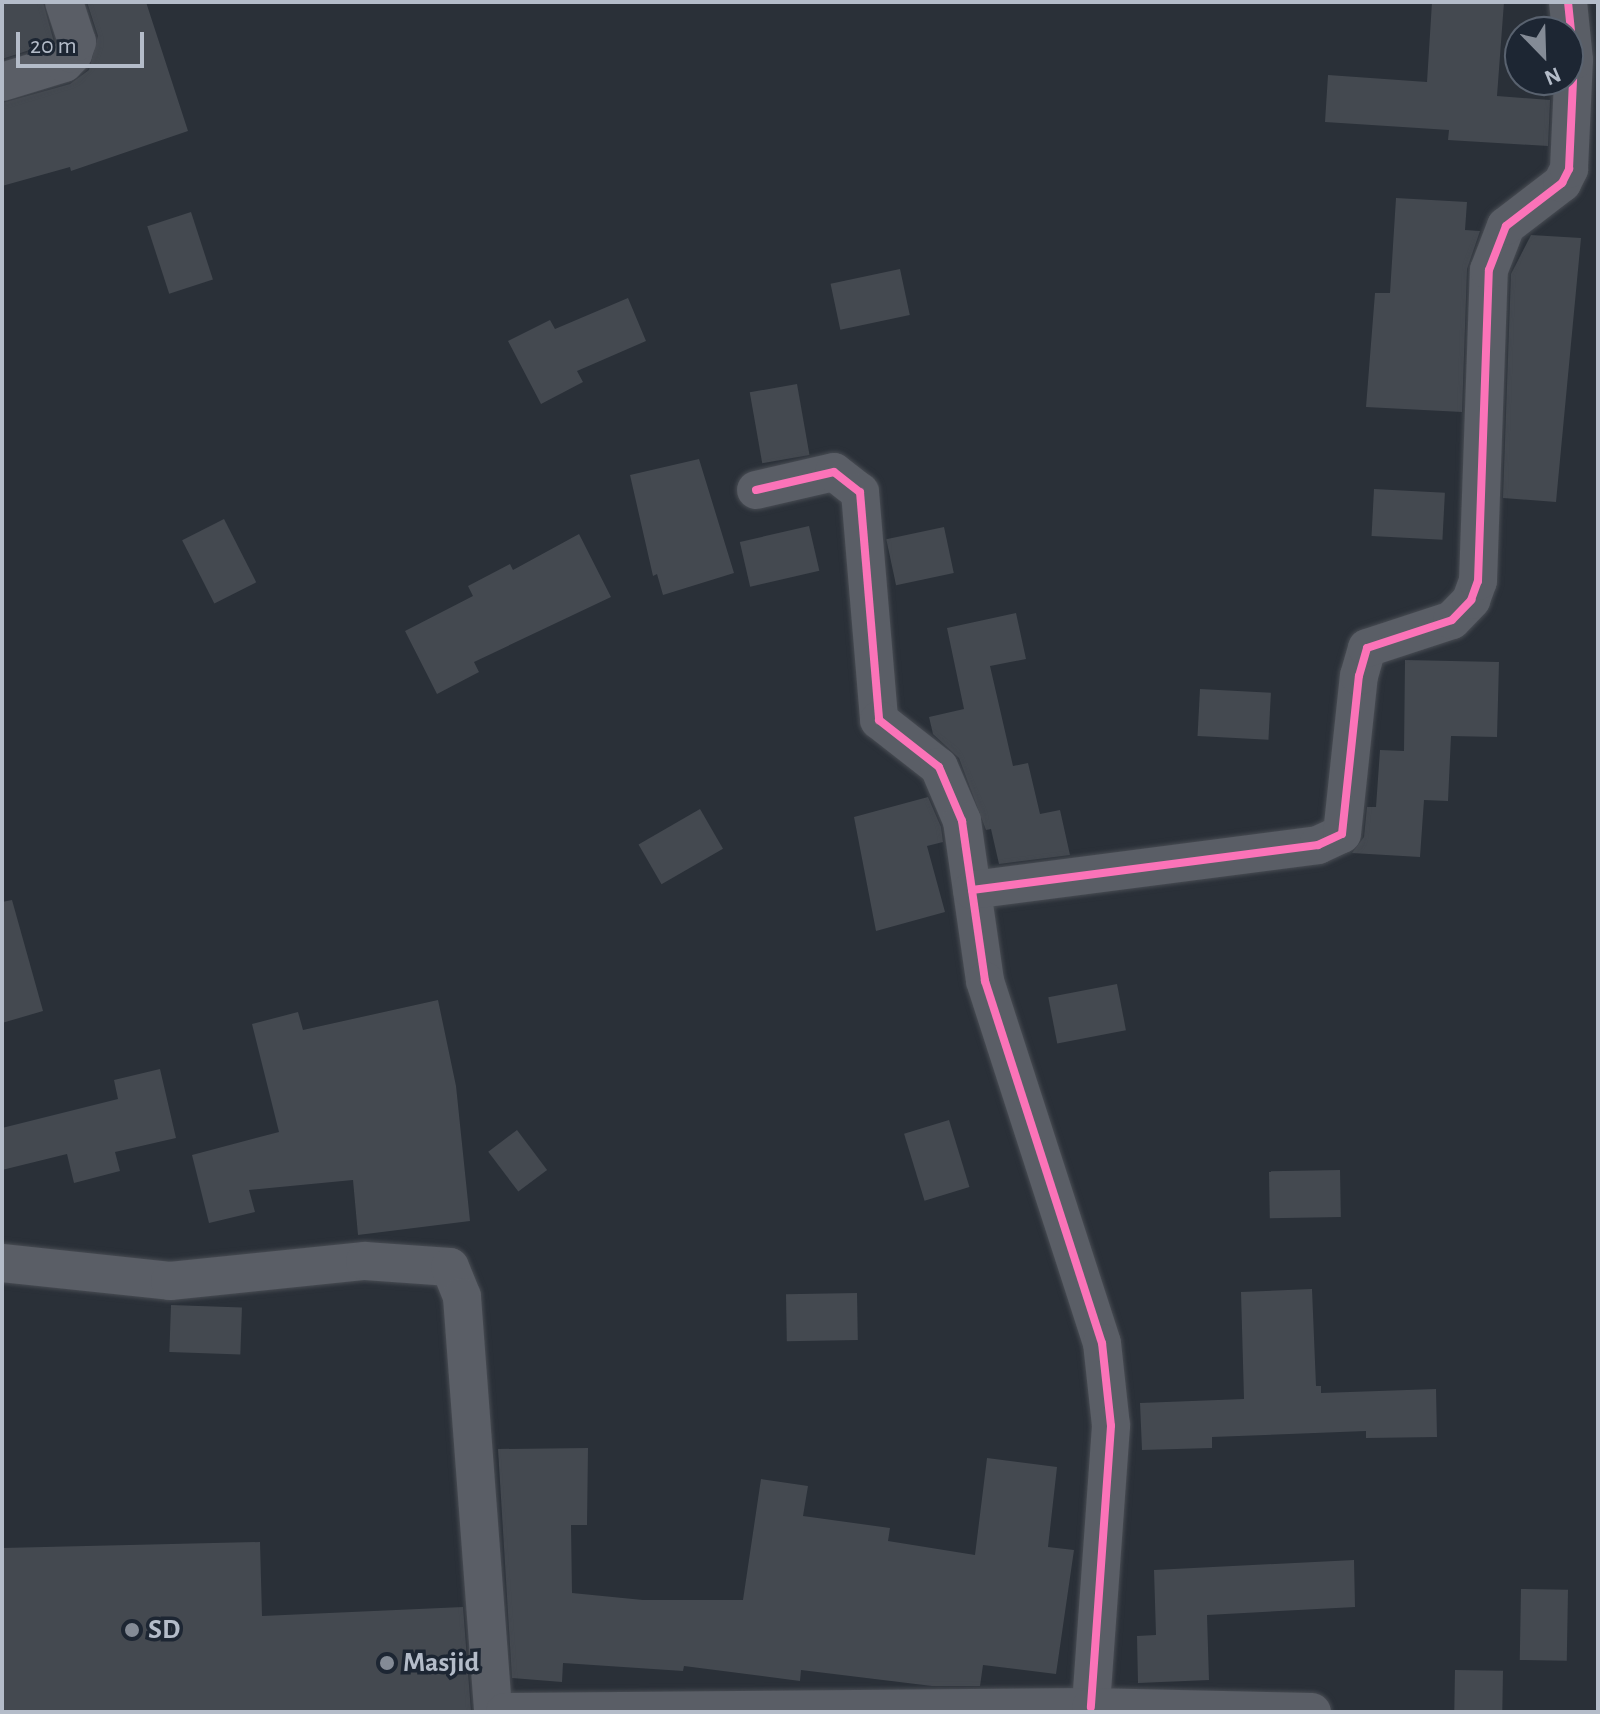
<!DOCTYPE html>
<style>
body{margin:0}
#map{position:relative;width:1600px;height:1714px;overflow:hidden;background:#2a3038;font-family:"Alegreya Sans",sans-serif}
div>[style]{position:absolute}
.building>*{inset:0;background:#444950;transform-origin:0 0}
.roads{filter:drop-shadow(0 0 2px #484c53) drop-shadow(0 0 2px #484c53)}
.minor>*{height:38px;margin:-19px;padding:0 19px;transform-origin:19px;border-radius:19px;background:#5a5e66}
.cycleway>*{height:8px;margin:-4px;padding:0 4px;transform-origin:4px;border-radius:4px;background:#fb73b8}
.dots>*{width:22px;height:22px;translate:-50% -50%;box-sizing:border-box;border:4px solid #1d2633;border-radius:50%}
span{translate:-50% -50%;white-space:nowrap;text-align:center;line-height:1.15;-webkit-text-stroke:7px #1d2633;paint-order:stroke}
.poi-label{font-size:28px;color:#b4bcc9;font-weight:700}
.left{translate:0 -50%;text-align:left}
.frame{position:absolute;inset:0;border:4px solid #b4bcc9;pointer-events:none}
.north{position:absolute;left:1504px;top:16px;width:80px;height:80px;box-sizing:border-box;background:#1d2633;border:2px solid #59626f;border-radius:50%;rotate:157deg;font-size:22px;font-weight:700;line-height:32px;text-align:center;color:#b4bcc9}
.north::after{content:'';display:block;margin:auto;width:28px;height:36px;background:#848b96;clip-path:polygon(50% 0,100% 100%,50% 72%,0 100%)}
.scale{position:absolute;left:16px;top:32px;width:128px;height:36px;box-sizing:border-box;border:4px solid #b4bcc9;border-top:0;padding-left:10px;font-size:24px;line-height:28px;white-space:nowrap;color:#b4bcc9;-webkit-text-stroke:6px #1d2633;paint-order:stroke}
</style>
<div id="map">
<div class="building">
<div style="clip-path:polygon(2px 2px,43px 2px,54px 42px,2px 59px)"></div>
<div style="clip-path:polygon(87px 2px,146px 2px,188px 131px,71px 171px,70px 167px,2px 186px,2px 103px,70px 84px,89px 70px,98px 36px)"></div>
<div style="clip-path:polygon(1432px 2px,1504px 2px,1497px 96px,1550px 100px,1548px 146px,1448px 140px,1449px 130px,1325px 122px,1328px 75px,1427px 82px)"></div>
<div style="clip-path:polygon(1396px 198px,1467px 202px,1465px 230px,1480px 231px,1467px 269px,1462px 412px,1366px 407px,1375px 293px,1390px 293px)"></div>
<div style="left:191px;top:212px;width:71px;height:46px;rotate:72deg"></div>
<div style="clip-path:polygon(1531px 235px,1581px 238px,1556px 502px,1503px 498px,1511px 274px)"></div>
<div style="left:900px;top:269px;width:47px;height:71px;rotate:78deg"></div>
<div style="clip-path:polygon(628px 298px,646px 341px,577px 371px,583px 382px,541px 404px,508px 341px,550px 320px,555px 329px)"></div>
<div style="left:797px;top:384px;width:72px;height:48px;rotate:80deg"></div>
<div style="clip-path:polygon(699px 459px,734px 573px,663px 595px,657px 574px,653px 576px,630px 475px)"></div>
<div style="left:1374px;top:489px;width:71px;height:47px;rotate:3deg"></div>
<div style="left:224px;top:519px;width:71px;height:47px;rotate:63deg"></div>
<div style="left:809px;top:526px;width:46px;height:71px;rotate:77deg"></div>
<div style="left:944px;top:527px;width:47px;height:59px;rotate:78deg"></div>
<div style="clip-path:polygon(579px 534px,611px 597px,474px 662px,479px 672px,437px 694px,405px 631px,473px 596px,468px 586px,510px 564px,513px 570px)"></div>
<div style="clip-path:polygon(1016px 613px,1026px 659px,990px 666px,1013px 766px,1028px 763px,1040px 814px,1060px 810px,1070px 855px,999px 864px,991px 829px,986px 830px,959px 758px,933px 734px,929px 717px,964px 709px,947px 628px)"></div>
<div style="clip-path:polygon(1405px 660px,1499px 662px,1497px 737px,1451px 736px,1448px 801px,1424px 800px,1420px 857px,1352px 853px,1364px 837px,1367px 807px,1376px 807px,1380px 750px,1404px 751px)"></div>
<div style="left:1200px;top:689px;width:71px;height:47px;rotate:3deg"></div>
<div style="clip-path:polygon(928px 797px,941px 827px,943px 842px,927px 846px,945px 912px,876px 931px,854px 817px)"></div>
<div style="left:700px;top:809px;width:46px;height:71px;rotate:60deg"></div>
<div style="clip-path:polygon(12px 900px,43px 1011px,2px 1023px,2px 902px)"></div>
<div style="left:1117px;top:984px;width:47px;height:70px;rotate:79deg"></div>
<div style="clip-path:polygon(438px 1000px,456px 1086px,470px 1221px,358px 1235px,353px 1180px,249px 1190px,255px 1212px,209px 1223px,192px 1155px,279px 1132px,252px 1024px,298px 1012px,303px 1030px)"></div>
<div style="clip-path:polygon(160px 1069px,176px 1138px,115px 1152px,120px 1171px,74px 1183px,67px 1154px,2px 1170px,2px 1128px,118px 1099px,114px 1080px)"></div>
<div style="left:949px;top:1120px;width:70px;height:47px;rotate:73deg"></div>
<div style="left:517px;top:1130px;width:50px;height:36px;rotate:53deg"></div>
<div style="left:1340px;top:1170px;width:47px;height:71px;rotate:89deg"></div>
<div style="clip-path:polygon(1312px 1289px,1316px 1386px,1321px 1386px,1321px 1393px,1436px 1389px,1437px 1437px,1366px 1438px,1366px 1431px,1212px 1437px,1212px 1448px,1142px 1450px,1140px 1403px,1244px 1399px,1241px 1292px)"></div>
<div style="left:857px;top:1293px;width:47px;height:71px;rotate:89deg"></div>
<div style="left:171px;top:1305px;width:71px;height:47px;rotate:2deg"></div>
<div style="clip-path:polygon(588px 1448px,587px 1525px,571px 1525px,572px 1593px,643px 1600px,743px 1600px,761px 1479px,808px 1486px,803px 1516px,890px 1528px,888px 1541px,975px 1555px,987px 1458px,1057px 1467px,1048px 1547px,1074px 1550px,1056px 1674px,983px 1665px,980px 1686px,932px 1686px,801px 1670px,800px 1681px,684px 1666px,683px 1671px,563px 1663px,562px 1682px,512px 1678px,498px 1449px)"></div>
<div style="clip-path:polygon(260px 1542px,262px 1616px,463px 1607px,471px 1712px,2px 1712px,2px 1548px)"></div>
<div style="clip-path:polygon(1354px 1560px,1355px 1607px,1207px 1615px,1209px 1680px,1138px 1683px,1137px 1636px,1156px 1635px,1154px 1570px)"></div>
<div style="left:1521px;top:1589px;width:47px;height:71px;rotate:1deg"></div>
<div style="left:1455px;top:1670px;width:48px;height:42px;rotate:1deg"></div>
</div>
<div class="roads">
<div class="minor">
<div style="left:2px;top:82px;width:65px;rotate:-17deg"></div>
<div style="left:64px;top:63px;width:13px;rotate:-45deg"></div>
<div style="left:73px;top:54px;width:13px;rotate:-72deg"></div>
<div style="left:77px;top:42px;width:42px;rotate:-108deg"></div>
<div style="left:756px;top:490px;width:80px;rotate:-13deg"></div>
<div style="left:834px;top:472px;width:33px;rotate:38deg"></div>
<div style="left:860px;top:492px;width:229px;rotate:85.2deg"></div>
<div style="left:879px;top:720px;width:76px;rotate:38.1deg"></div>
<div style="left:939px;top:767px;width:59px;rotate:66.9deg"></div>
<div style="left:962px;top:821px;width:162px;rotate:81.8deg"></div>
<div style="left:985px;top:981px;width:380px;rotate:72.1deg"></div>
<div style="left:1102px;top:1343px;width:83px;rotate:83.8deg"></div>
<div style="left:1111px;top:1426px;width:282px;rotate:94.1deg"></div>
<div style="left:972px;top:890px;width:349px;rotate:-7.4deg"></div>
<div style="left:1318px;top:845px;width:26px;rotate:-25deg"></div>
<div style="left:1342px;top:834px;width:159px;rotate:-83.9deg"></div>
<div style="left:1359px;top:676px;width:29px;rotate:-74deg"></div>
<div style="left:1367px;top:648px;width:89px;rotate:-18.2deg"></div>
<div style="left:1452px;top:620px;width:28px;rotate:-46deg"></div>
<div style="left:1471px;top:600px;width:20px;rotate:-70deg"></div>
<div style="left:1478px;top:581px;width:311px;rotate:-88deg"></div>
<div style="left:1489px;top:270px;width:47px;rotate:-68.9deg"></div>
<div style="left:1506px;top:226px;width:71px;rotate:-37.5deg"></div>
<div style="left:1562px;top:183px;width:16px;rotate:-63deg"></div>
<div style="left:1569px;top:169px;width:109px;rotate:-87.4deg"></div>
<div style="left:1574px;top:60px;width:58px;rotate:-95.9deg"></div>
<div style="left:2px;top:1263px;width:169px;rotate:6.1deg"></div>
<div style="left:170px;top:1281px;width:196px;rotate:-5.9deg"></div>
<div style="left:365px;top:1261px;width:85px;rotate:4deg"></div>
<div style="left:450px;top:1267px;width:32px;rotate:68deg"></div>
<div style="left:462px;top:1297px;width:416px;rotate:85.7deg"></div>
<div style="left:505px;top:1712px;width:586px;rotate:-0.49deg"></div>
<div style="left:1091px;top:1707px;width:221px;rotate:1.3deg"></div>
</div>
</div>
<div class="cycleway">
<div style="left:756px;top:490px;width:80px;rotate:-13deg"></div>
<div style="left:834px;top:472px;width:33px;rotate:38deg"></div>
<div style="left:860px;top:492px;width:229px;rotate:85.2deg"></div>
<div style="left:879px;top:720px;width:76px;rotate:38.1deg"></div>
<div style="left:939px;top:767px;width:59px;rotate:66.9deg"></div>
<div style="left:962px;top:821px;width:162px;rotate:81.8deg"></div>
<div style="left:985px;top:981px;width:380px;rotate:72.1deg"></div>
<div style="left:1102px;top:1343px;width:83px;rotate:83.8deg"></div>
<div style="left:1111px;top:1426px;width:282px;rotate:94.1deg"></div>
<div style="left:972px;top:890px;width:349px;rotate:-7.4deg"></div>
<div style="left:1318px;top:845px;width:26px;rotate:-25deg"></div>
<div style="left:1342px;top:834px;width:159px;rotate:-83.9deg"></div>
<div style="left:1359px;top:676px;width:29px;rotate:-74deg"></div>
<div style="left:1367px;top:648px;width:89px;rotate:-18.2deg"></div>
<div style="left:1452px;top:620px;width:28px;rotate:-46deg"></div>
<div style="left:1471px;top:600px;width:20px;rotate:-70deg"></div>
<div style="left:1478px;top:581px;width:311px;rotate:-88deg"></div>
<div style="left:1489px;top:270px;width:47px;rotate:-68.9deg"></div>
<div style="left:1506px;top:226px;width:71px;rotate:-37.5deg"></div>
<div style="left:1562px;top:183px;width:16px;rotate:-63deg"></div>
<div style="left:1569px;top:169px;width:109px;rotate:-87.4deg"></div>
<div style="left:1574px;top:60px;width:58px;rotate:-95.9deg"></div>
</div>
<div class="dots">
<div style="left:132px;top:1630px;background:#848b96"></div>
<div style="left:387px;top:1663px;background:#848b96"></div>
</div>
<div class="poi-label">
<span class="left" style="left:148px;top:1630px">SD</span>
<span class="left" style="left:403px;top:1663px">Masjid</span>
</div>
<div class="frame"></div>
<div class="north">N</div>
<div class="scale">20 m</div>
</div>
